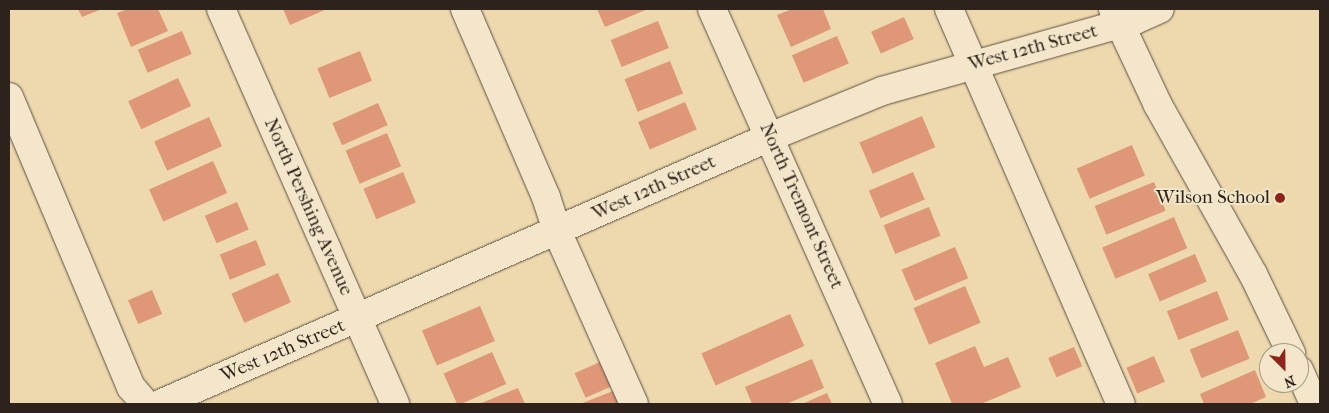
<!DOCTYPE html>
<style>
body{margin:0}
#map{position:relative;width:1329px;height:413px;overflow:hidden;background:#eed8ae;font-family:"IM FELL French Canon",serif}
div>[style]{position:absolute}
.building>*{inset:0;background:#de9878;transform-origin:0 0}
.roads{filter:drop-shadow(0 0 1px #5d5040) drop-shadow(0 0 1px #5d5040)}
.minor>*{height:28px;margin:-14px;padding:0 14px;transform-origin:14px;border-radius:14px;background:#f4e6ca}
.dots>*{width:14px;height:14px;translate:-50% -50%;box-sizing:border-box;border:2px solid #f4e6ca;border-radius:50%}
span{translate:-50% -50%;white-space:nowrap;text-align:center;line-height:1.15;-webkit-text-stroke:4px #f4e6ca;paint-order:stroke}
.street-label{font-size:19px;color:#2d231b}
.poi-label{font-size:19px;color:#2d231b}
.right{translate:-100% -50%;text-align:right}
.frame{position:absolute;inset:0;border:10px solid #2d231b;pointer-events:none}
.north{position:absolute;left:1259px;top:343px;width:50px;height:50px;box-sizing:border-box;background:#f4e6ca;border:1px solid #a49884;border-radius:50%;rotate:157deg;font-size:14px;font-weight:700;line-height:20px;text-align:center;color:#2d231b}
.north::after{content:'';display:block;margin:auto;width:18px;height:22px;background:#8f2418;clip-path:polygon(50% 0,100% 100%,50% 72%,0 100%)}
</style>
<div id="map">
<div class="building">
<div style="clip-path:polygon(78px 9px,102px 9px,82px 17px)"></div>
<div style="clip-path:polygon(128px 9px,158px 9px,168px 31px,131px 47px,117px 13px)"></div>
<div style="clip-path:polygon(283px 9px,327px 9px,290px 25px)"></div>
<div style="clip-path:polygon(597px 9px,648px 9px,605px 27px)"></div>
<div style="clip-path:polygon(792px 9px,823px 9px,831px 29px,791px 47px,777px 15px)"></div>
<div style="left:904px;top:17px;width:24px;height:36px;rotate:66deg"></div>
<div style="left:658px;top:21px;width:29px;height:51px;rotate:68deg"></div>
<div style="left:182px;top:31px;width:25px;height:48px;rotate:67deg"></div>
<div style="left:837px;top:36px;width:30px;height:49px;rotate:67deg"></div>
<div style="left:360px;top:51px;width:32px;height:46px;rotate:68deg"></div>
<div style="left:670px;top:61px;width:35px;height:49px;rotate:68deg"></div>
<div style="left:178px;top:78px;width:31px;height:55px;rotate:65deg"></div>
<div style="left:685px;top:102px;width:30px;height:51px;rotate:67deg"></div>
<div style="left:378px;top:103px;width:24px;height:50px;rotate:66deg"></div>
<div style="left:922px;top:116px;width:34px;height:68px;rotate:67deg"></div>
<div style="left:209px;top:117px;width:32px;height:60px;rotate:66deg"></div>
<div style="left:387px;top:133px;width:36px;height:45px;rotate:67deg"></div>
<div style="left:1132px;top:145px;width:33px;height:60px;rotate:67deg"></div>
<div style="left:213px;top:161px;width:35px;height:70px;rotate:66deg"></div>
<div style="left:403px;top:172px;width:33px;height:43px;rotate:67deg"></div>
<div style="left:913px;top:172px;width:30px;height:48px;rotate:67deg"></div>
<div style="left:1154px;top:182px;width:31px;height:64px;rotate:68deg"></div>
<div style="left:237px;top:202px;width:30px;height:35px;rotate:67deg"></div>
<div style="left:929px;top:207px;width:31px;height:49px;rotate:68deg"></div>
<div style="left:1174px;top:217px;width:34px;height:78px;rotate:67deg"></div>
<div style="left:256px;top:240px;width:27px;height:39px;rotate:68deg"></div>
<div style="left:955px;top:247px;width:34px;height:58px;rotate:67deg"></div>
<div style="left:1195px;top:254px;width:30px;height:51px;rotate:67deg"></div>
<div style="left:278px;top:273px;width:32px;height:51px;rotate:66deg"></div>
<div style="left:965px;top:286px;width:40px;height:56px;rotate:67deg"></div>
<div style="left:152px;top:290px;width:26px;height:26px;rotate:67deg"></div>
<div style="left:1217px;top:291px;width:31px;height:54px;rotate:68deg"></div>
<div style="left:480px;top:306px;width:38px;height:63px;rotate:67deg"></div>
<div style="left:790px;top:314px;width:35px;height:97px;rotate:66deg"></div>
<div style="left:1238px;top:330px;width:31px;height:52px;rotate:68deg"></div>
<div style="clip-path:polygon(975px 346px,984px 367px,1008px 357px,1021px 387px,981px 404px,952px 404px,935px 363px)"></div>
<div style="left:1074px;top:347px;width:21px;height:28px;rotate:67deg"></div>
<div style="left:492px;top:352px;width:35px;height:53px;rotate:66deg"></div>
<div style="left:1154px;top:356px;width:28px;height:30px;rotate:67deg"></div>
<div style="clip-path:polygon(812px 359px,824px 388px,786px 404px,752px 404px,745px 387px)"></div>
<div style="left:602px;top:361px;width:27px;height:30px;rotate:66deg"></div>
<div style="clip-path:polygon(1255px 370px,1266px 397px,1250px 404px,1204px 404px,1200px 394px)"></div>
<div style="clip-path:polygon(518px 388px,525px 404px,479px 404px)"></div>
<div style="clip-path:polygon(618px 389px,624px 404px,580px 404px)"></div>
<div style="clip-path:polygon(827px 393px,832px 404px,802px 404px)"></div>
</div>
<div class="roads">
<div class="minor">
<div style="left:221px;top:9px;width:432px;rotate:66.2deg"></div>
<div style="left:465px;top:9px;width:205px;rotate:66.7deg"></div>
<div style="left:546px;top:197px;width:36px;rotate:72deg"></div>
<div style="left:557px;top:231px;width:189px;rotate:66deg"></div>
<div style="left:712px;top:9px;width:432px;rotate:66deg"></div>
<div style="left:949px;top:9px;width:431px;rotate:66.5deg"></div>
<div style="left:1113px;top:9px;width:106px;rotate:64.9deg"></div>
<div style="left:1158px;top:105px;width:194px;rotate:60.7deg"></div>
<div style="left:1253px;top:274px;width:88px;rotate:64.3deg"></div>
<div style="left:9px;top:97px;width:315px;rotate:67.2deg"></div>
<div style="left:131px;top:387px;width:23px;rotate:49deg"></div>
<div style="left:1299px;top:370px;width:37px;rotate:66deg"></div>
<div style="left:160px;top:404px;width:666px;rotate:-23.64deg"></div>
<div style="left:770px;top:137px;width:121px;rotate:-22.3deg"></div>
<div style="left:882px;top:91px;width:263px;rotate:-15.7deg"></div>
<div style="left:1135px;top:20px;width:27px;rotate:-24deg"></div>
</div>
</div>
<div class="dots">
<div style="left:1280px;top:198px;background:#8f2418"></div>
</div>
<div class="street-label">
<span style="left:1033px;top:48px;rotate:-15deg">West 12th Street</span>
<span style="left:654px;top:188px;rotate:-24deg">West 12th Street</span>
<span style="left:801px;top:206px;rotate:66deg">North Tremont Street</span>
<span style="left:308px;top:207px;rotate:66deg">North Pershing Avenue</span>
<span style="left:283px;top:351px;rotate:-23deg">West 12th Street</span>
</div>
<div class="poi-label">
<span class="right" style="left:1270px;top:198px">Wilson School</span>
</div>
<div class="frame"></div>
<div class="north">N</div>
</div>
